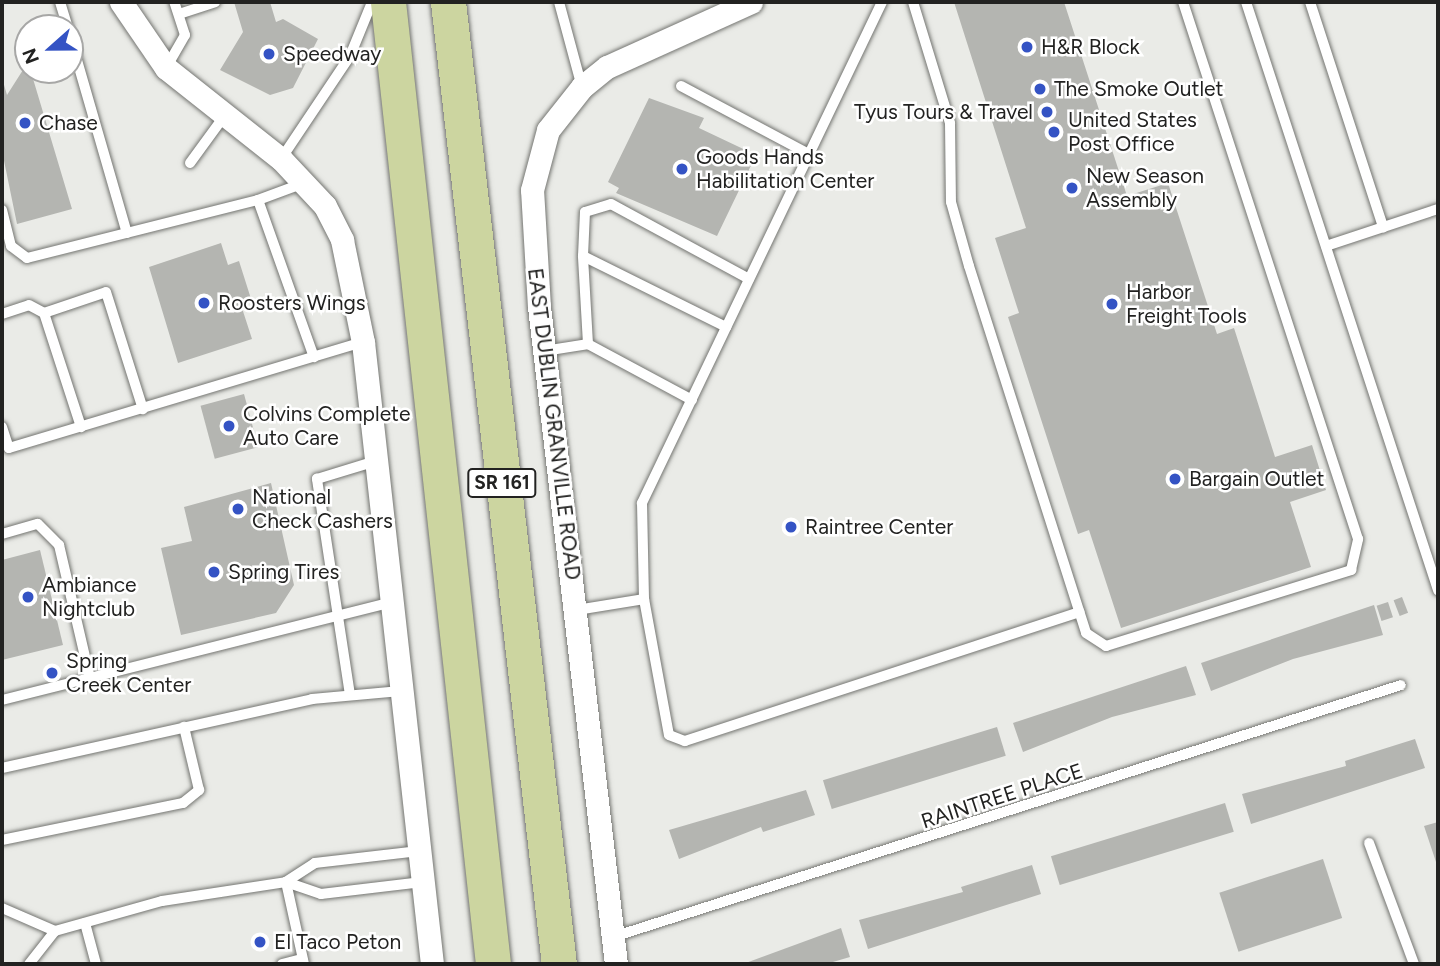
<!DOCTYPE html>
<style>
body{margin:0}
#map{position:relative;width:1440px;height:966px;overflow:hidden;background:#eaebe7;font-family:Figtree,sans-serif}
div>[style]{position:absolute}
.building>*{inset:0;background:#b4b5b1;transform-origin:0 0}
.roads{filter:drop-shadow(0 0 2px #747571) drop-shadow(0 0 2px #747571)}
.service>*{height:10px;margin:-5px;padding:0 5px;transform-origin:5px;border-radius:5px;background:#fff}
.minor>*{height:23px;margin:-11.5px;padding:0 11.5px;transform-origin:11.5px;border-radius:11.5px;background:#fff}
.primary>*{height:35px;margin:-17.5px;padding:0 17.5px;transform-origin:17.5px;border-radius:17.5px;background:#ccd5a0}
.dots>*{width:19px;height:19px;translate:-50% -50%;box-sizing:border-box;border:4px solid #fff;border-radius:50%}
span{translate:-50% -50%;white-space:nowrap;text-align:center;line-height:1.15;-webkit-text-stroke:5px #fff;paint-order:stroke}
.shield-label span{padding:2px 5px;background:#fff;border:2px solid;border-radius:5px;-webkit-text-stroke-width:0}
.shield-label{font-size:19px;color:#222221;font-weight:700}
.poi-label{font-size:21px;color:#222221}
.left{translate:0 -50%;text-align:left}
.right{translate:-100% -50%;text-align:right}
.street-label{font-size:21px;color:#222221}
.frame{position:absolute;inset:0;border:4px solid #222221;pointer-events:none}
.north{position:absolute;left:14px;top:14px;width:70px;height:70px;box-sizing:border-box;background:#fff;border:2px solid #a7a7a6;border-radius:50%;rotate:249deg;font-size:19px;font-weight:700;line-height:28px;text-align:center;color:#222221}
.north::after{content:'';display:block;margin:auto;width:24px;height:32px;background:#3453c4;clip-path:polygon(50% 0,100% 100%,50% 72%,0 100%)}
</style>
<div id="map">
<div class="building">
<div style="clip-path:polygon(234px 2px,270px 2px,276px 22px,283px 19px,318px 39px,293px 88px,270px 95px,220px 70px,243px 32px)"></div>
<div style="clip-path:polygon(954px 2px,1064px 2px,1127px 196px,1168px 183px,1217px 334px,1234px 328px,1275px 457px,1312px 445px,1326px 490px,1290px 502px,1311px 567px,1121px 628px,1089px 530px,1078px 534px,1008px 317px,1019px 313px,995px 238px,1026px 228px)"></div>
<div style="clip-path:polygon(28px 62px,72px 209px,17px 224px,2px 151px,2px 78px,7px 95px)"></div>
<div style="clip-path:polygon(649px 98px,704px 118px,699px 128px,756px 155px,717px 236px,616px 193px,619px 188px,608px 182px)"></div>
<div style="clip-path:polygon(221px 243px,228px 265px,239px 261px,252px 302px,241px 305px,252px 339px,178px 363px,149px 267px)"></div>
<div style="left:244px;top:394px;width:55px;height:45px;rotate:75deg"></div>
<div style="clip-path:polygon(271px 483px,294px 585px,276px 613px,181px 635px,161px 548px,192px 541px,184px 507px)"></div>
<div style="clip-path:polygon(40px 550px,63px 645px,2px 660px,2px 560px)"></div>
<div style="left:1402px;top:597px;width:17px;height:9px;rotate:69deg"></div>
<div style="left:1388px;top:602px;width:16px;height:12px;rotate:72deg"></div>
<div style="clip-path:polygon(1374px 605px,1383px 635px,1293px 659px,1211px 691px,1201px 663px)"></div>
<div style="clip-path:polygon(1186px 666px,1196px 695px,1112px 717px,1023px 752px,1013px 723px)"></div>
<div style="left:997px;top:727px;width:30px;height:182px;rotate:73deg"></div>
<div style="clip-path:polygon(1415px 739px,1425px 768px,1251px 824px,1242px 794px,1346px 766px,1345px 761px)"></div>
<div style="clip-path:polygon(806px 790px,815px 815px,763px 832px,761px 827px,679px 859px,669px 830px)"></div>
<div style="left:1225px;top:803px;width:30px;height:182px;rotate:73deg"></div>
<div style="clip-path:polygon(1438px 822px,1438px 868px,1424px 826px)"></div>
<div style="left:1323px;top:859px;width:62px;height:109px;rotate:72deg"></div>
<div style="clip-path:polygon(1032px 865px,1041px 894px,868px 949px,859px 920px,963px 892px,961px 887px)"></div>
<div style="clip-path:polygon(841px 928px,850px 957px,826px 964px,743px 964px)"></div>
</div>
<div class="roads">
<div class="service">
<div style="left:60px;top:2px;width:27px;rotate:73deg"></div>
<div style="left:559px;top:2px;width:88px;rotate:74.9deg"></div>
<div style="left:882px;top:2px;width:556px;rotate:115.6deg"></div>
<div style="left:642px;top:503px;width:96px;rotate:88.8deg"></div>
<div style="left:644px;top:599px;width:138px;rotate:79.6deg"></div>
<div style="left:669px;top:735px;width:17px;rotate:21deg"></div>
<div style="left:685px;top:741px;width:415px;rotate:-18.1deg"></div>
<div style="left:913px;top:2px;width:127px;rotate:73deg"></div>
<div style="left:950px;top:123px;width:79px;rotate:89.3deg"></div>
<div style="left:951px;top:202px;width:66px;rotate:74.3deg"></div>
<div style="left:969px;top:266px;width:385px;rotate:72.3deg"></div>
<div style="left:1086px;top:633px;width:24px;rotate:33deg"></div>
<div style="left:1106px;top:646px;width:257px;rotate:-17.2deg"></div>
<div style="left:1351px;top:570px;width:32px;rotate:-77deg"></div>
<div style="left:1358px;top:539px;width:565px;rotate:-108.05deg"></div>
<div style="left:1246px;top:2px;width:619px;rotate:71.92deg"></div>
<div style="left:1310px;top:2px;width:237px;rotate:72deg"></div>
<div style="left:179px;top:14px;width:38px;rotate:-18deg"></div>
<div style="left:70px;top:36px;width:205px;rotate:73.9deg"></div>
<div style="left:166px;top:68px;width:38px;rotate:-60deg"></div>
<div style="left:185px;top:35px;width:35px;rotate:-108deg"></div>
<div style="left:681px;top:86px;width:145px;rotate:28deg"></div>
<div style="left:281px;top:159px;width:124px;rotate:-56.2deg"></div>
<div style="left:350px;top:56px;width:58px;rotate:-67.8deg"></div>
<div style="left:190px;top:163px;width:59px;rotate:-53.9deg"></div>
<div style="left:258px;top:200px;width:49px;rotate:-20.3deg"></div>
<div style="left:2px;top:210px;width:37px;rotate:76deg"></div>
<div style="left:11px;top:246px;width:20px;rotate:37deg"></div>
<div style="left:27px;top:258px;width:238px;rotate:-14.1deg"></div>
<div style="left:258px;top:200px;width:167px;rotate:70.4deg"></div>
<div style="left:1326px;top:246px;width:118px;rotate:-18.3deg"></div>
<div style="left:583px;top:256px;width:44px;rotate:-87.4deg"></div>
<div style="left:585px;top:212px;width:27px;rotate:-17deg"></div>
<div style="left:611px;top:204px;width:157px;rotate:28.5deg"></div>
<div style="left:44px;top:313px;width:65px;rotate:-18.7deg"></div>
<div style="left:106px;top:292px;width:123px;rotate:72.5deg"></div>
<div style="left:2px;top:314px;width:28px;rotate:-18deg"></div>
<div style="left:29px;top:305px;width:17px;rotate:28deg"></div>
<div style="left:44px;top:313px;width:120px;rotate:72deg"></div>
<div style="left:544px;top:351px;width:45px;rotate:-9deg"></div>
<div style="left:692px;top:400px;width:118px;rotate:-151.7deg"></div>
<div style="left:588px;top:344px;width:88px;rotate:-93.3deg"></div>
<div style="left:583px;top:256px;width:160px;rotate:26.4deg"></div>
<div style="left:2px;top:427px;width:22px;rotate:72deg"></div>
<div style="left:9px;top:448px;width:370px;rotate:-16.7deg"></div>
<div style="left:2px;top:534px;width:37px;rotate:-16deg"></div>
<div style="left:38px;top:524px;width:30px;rotate:45deg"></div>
<div style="left:59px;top:545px;width:137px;rotate:76.9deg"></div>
<div style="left:577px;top:610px;width:68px;rotate:-9.3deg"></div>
<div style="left:350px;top:695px;width:219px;rotate:-98.7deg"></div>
<div style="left:317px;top:479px;width:62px;rotate:-17deg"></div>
<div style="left:2px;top:700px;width:401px;rotate:-14.1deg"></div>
<div style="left:2px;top:768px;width:318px;rotate:-12.5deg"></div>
<div style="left:312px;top:699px;width:89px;rotate:-5.1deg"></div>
<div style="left:2px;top:840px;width:185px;rotate:-11.6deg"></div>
<div style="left:183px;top:803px;width:21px;rotate:-39deg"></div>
<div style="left:199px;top:790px;width:65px;rotate:-103.4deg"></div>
<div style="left:1369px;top:843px;width:129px;rotate:69.6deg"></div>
<div style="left:419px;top:851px;width:105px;rotate:173.4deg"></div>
<div style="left:315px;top:863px;width:35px;rotate:147deg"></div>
<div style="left:286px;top:882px;width:37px;rotate:19deg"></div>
<div style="left:321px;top:894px;width:102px;rotate:-6.8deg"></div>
<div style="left:2px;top:908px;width:58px;rotate:23.5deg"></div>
<div style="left:55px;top:931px;width:111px;rotate:-15.7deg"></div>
<div style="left:162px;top:901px;width:125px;rotate:-8.7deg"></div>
<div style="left:286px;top:882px;width:84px;rotate:77.6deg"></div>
<div style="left:85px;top:923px;width:42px;rotate:75deg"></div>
<div style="left:613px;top:937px;width:827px;rotate:-17.73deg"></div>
<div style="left:29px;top:964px;width:42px;rotate:-51.8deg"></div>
<div style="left:282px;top:964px;width:21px;rotate:-14deg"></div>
</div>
<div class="minor">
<div style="left:121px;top:2px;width:80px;rotate:55.7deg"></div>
<div style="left:166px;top:68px;width:147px;rotate:38.4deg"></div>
<div style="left:281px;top:159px;width:64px;rotate:46.9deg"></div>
<div style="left:325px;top:206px;width:38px;rotate:63deg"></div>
<div style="left:342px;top:240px;width:104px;rotate:78.4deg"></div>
<div style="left:363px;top:342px;width:626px;rotate:83.67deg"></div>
<div style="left:616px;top:964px;width:661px;rotate:-96.68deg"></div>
<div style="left:539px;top:307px;width:117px;rotate:-93.4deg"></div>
<div style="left:532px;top:190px;width:62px;rotate:-75.1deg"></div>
<div style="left:548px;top:130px;width:55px;rotate:-51.7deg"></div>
<div style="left:582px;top:87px;width:32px;rotate:-39deg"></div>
<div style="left:607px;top:67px;width:158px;rotate:-24.3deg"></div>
</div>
<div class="primary">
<div style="left:388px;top:2px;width:968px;rotate:83.77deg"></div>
<div style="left:448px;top:2px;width:968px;rotate:83.42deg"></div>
</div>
</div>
<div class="dots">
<div style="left:1027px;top:47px;background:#3453c4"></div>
<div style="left:269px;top:54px;background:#3453c4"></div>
<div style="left:1040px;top:89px;background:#3453c4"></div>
<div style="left:1047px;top:112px;background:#3453c4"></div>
<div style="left:25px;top:123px;background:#3453c4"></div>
<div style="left:1054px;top:132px;background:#3453c4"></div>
<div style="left:682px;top:169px;background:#3453c4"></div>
<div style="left:1072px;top:188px;background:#3453c4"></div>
<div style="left:204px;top:303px;background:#3453c4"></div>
<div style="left:1112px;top:304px;background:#3453c4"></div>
<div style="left:229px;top:426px;background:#3453c4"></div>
<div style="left:1175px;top:479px;background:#3453c4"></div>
<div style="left:238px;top:509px;background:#3453c4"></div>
<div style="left:791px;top:527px;background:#3453c4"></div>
<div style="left:214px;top:572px;background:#3453c4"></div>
<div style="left:28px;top:597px;background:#3453c4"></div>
<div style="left:52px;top:673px;background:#3453c4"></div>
<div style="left:260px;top:942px;background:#3453c4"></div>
</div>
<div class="shield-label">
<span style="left:502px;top:483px">SR 161</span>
</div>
<div class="poi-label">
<span class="left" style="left:1041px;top:47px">H&amp;R Block</span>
<span class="left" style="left:283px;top:54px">Speedway</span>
<span class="left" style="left:1054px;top:89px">The Smoke Outlet</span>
<span class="right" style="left:1033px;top:112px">Tyus Tours &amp; Travel</span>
<span class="left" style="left:1068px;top:132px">United States<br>Post Office</span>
<span class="left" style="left:39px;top:123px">Chase</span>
<span class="left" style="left:696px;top:169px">Goods Hands<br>Habilitation Center</span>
<span class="left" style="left:1086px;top:188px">New Season<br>Assembly</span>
<span class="left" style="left:1126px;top:304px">Harbor<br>Freight Tools</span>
<span class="left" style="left:218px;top:303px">Roosters Wings</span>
<span class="left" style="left:243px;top:426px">Colvins Complete<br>Auto Care</span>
<span class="left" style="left:1189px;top:479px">Bargain Outlet</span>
<span class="left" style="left:252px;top:509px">National<br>Check Cashers</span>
<span class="left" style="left:805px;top:527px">Raintree Center</span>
<span class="left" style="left:228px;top:572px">Spring Tires</span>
<span class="left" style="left:42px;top:597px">Ambiance<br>Nightclub</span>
<span class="left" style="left:66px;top:673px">Spring<br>Creek Center</span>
<span class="left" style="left:274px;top:942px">El Taco Peton</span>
</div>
<div class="street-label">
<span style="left:554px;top:424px;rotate:83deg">EAST DUBLIN GRANVILLE ROAD</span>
<span style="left:1002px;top:796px;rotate:-18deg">RAINTREE PLACE</span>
</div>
<div class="frame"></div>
<div class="north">N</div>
</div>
